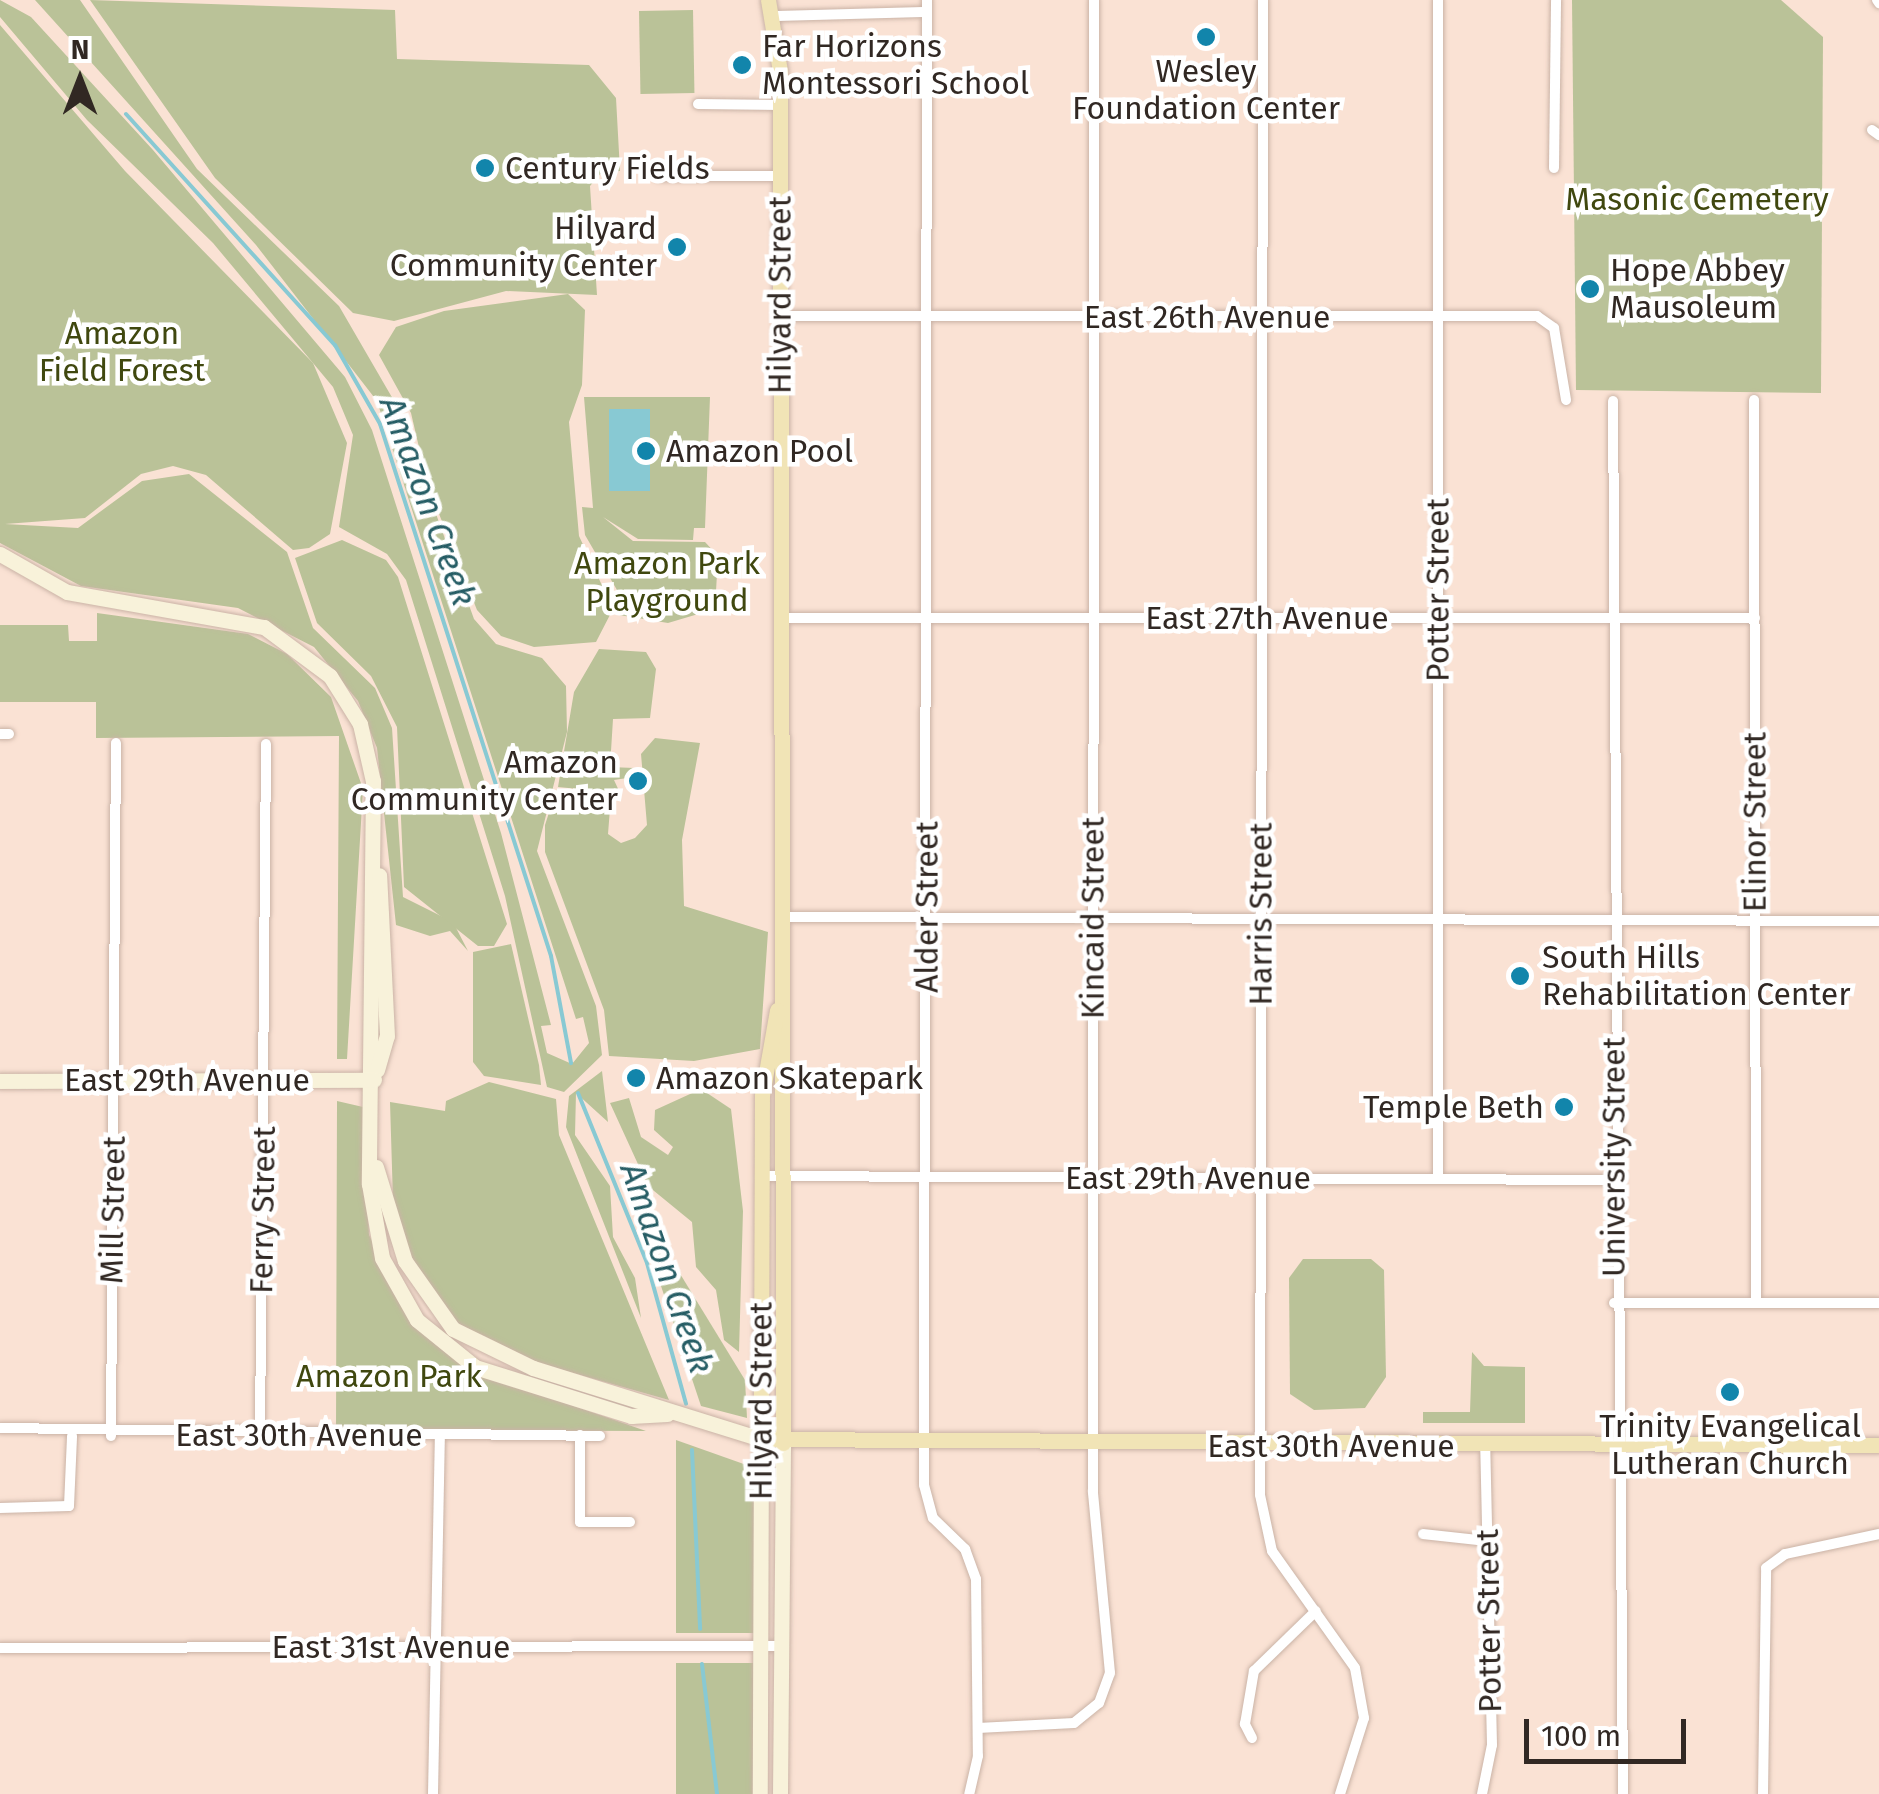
<!DOCTYPE html>
<style>
body{margin:0}
#map{position:relative;width:1879px;height:1794px;overflow:hidden;background:#fae2d4;font-family:"Fira Sans",sans-serif}
div>[style]{position:absolute}
.green>*{inset:0;background:#bac298;transform-origin:0 0}
.water>*{inset:0;background:#88c9d3;transform-origin:0 0}
.stream>*{height:4px;margin:-2px;padding:0 2px;transform-origin:2px;border-radius:2px;background:#88c9d3}
.roads{filter:drop-shadow(0 0 2px #cab3a6) drop-shadow(0 0 2px #cab3a6)}
.minor>*{height:10px;margin:-5px;padding:0 5px;transform-origin:5px;border-radius:5px;background:#fff}
.secondary>*{height:15px;margin:-7.5px;padding:0 7.5px;transform-origin:7.5px;border-radius:7.5px;background:#f8f2da}
.primary>*{height:15px;margin:-7.5px;padding:0 7.5px;transform-origin:7.5px;border-radius:7.5px;background:#f1e4b6}
.dots>*{width:28px;height:28px;translate:-50% -50%;box-sizing:border-box;border:5px solid #fff;border-radius:50%}
span{translate:-50% -50%;white-space:nowrap;text-align:center;line-height:1.15;-webkit-text-stroke:9px #fff;paint-order:stroke}
.poi-label{font-size:32px;color:#312823}
.left{translate:0 -50%;text-align:left}
.right{translate:-100% -50%;text-align:right}
.park-label{font-size:32px;color:#40480f}
.street-label{font-size:32px;color:#312823}
.water-label{font-size:35px;color:#265d65;font-style:italic}
.north{position:absolute;left:30px;top:30px;width:100px;height:100px;-webkit-text-stroke:8px #fff;paint-order:stroke;rotate:0deg;font-size:28px;font-weight:700;line-height:40px;text-align:center;color:#312823}
.north::after{content:'';display:block;margin:auto;width:35px;height:45px;background:#312823;clip-path:polygon(50% 0,100% 100%,50% 72%,0 100%)}
.scale{position:absolute;left:1524px;top:1719px;width:162px;height:45px;box-sizing:border-box;border:5px solid #312823;border-top:0;padding-left:12px;font-size:30px;line-height:35px;white-space:nowrap;color:#312823;-webkit-text-stroke:8px #fff;paint-order:stroke}
</style>
<div id="map">
<div class="green">
<div style="clip-path:polygon(0 0,31px 17px,153px 150px,345px 377px,372px 430px,501px 833px,551px 1025px,541px 1026px,547px 1053px,572px 1064px,589px 1043px,583px 1017px,576px 1019px,377px 401px,256px 245px,35px 0,80px 0,197px 169px,339px 306px,397px 406px,474px 619px,496px 644px,542px 658px,566px 686px,567px 732px,537px 851px,596px 1006px,602px 1055px,564px 1092px,547px 1087px,505px 896px,406px 580px,387px 554px,339px 527px,353px 435px,333px 387px,213px 243px,87px 120px,0 17px)"></div>
<div style="clip-path:polygon(90px 0,395px 10px,397px 59px,589px 65px,616px 98px,620px 171px,602px 172px,590px 186px,597px 295px,506px 291px,394px 321px,353px 313px,215px 178px)"></div>
<div style="clip-path:polygon(1572px 0,1781px 0,1823px 37px,1821px 393px,1576px 390px)"></div>
<div style="left:693px;top:10px;width:83px;height:54px;rotate:89deg"></div>
<div style="clip-path:polygon(0 25px,125px 171px,313px 363px,347px 443px,330px 534px,309px 548px,293px 550px,206px 475px,173px 466px,141px 474px,85px 518px,5px 524px,78px 528px,142px 481px,189px 474px,287px 552px,313px 628px,375px 688px,392px 728px,403px 897px,453px 922px,468px 951px,450px 931px,430px 936px,396px 925px,377px 748px,358px 701px,314px 647px,238px 608px,81px 586px,0 543px)"></div>
<div style="clip-path:polygon(568px 294px,585px 310px,582px 385px,569px 422px,579px 536px,613px 609px,596px 642px,534px 647px,501px 636px,477px 610px,428px 486px,411px 413px,379px 355px,396px 327px,444px 311px)"></div>
<div style="clip-path:polygon(584px 397px,710px 397px,705px 528px,694px 528px,693px 540px,638px 539px,603px 517px,633px 541px,705px 542px,718px 556px,715px 609px,668px 623px,619px 615px,617px 590px,585px 535px,582px 507px,593px 508px)"></div>
<div style="clip-path:polygon(342px 540px,386px 560px,398px 577px,507px 924px,494px 946px,478px 946px,404px 887px,397px 727px,371px 676px,317px 623px,295px 558px)"></div>
<div style="clip-path:polygon(97px 613px,248px 634px,287px 654px,331px 697px,363px 789px,347px 1059px,337px 1059px,339px 736px,96px 738px,96px 702px,0 702px,0 625px,68px 625px,69px 641px,97px 641px)"></div>
<div style="clip-path:polygon(599px 649px,646px 652px,656px 669px,650px 718px,613px 719px,610px 767px,634px 768px,634px 777px,614px 780px,620px 793px,558px 787px,574px 692px)"></div>
<div style="clip-path:polygon(655px 738px,700px 743px,682px 840px,684px 906px,768px 932px,760px 1049px,694px 1061px,609px 1056px,604px 1010px,545px 852px,545px 825px,556px 791px,611px 796px,608px 834px,621px 843px,635px 838px,647px 825px,641px 754px)"></div>
<div style="clip-path:polygon(511px 944px,539px 1065px,541px 1085px,484px 1076px,473px 1062px,473px 952px)"></div>
<div style="clip-path:polygon(602px 1071px,608px 1122px,576px 1093px,575px 1135px,610px 1186px,613px 1237px,635px 1278px,641px 1318px,566px 1127px,569px 1096px)"></div>
<div style="clip-path:polygon(489px 1082px,556px 1099px,559px 1135px,669px 1400px,513px 1356px,458px 1323px,413px 1265px,393px 1201px,390px 1102px,445px 1111px,446px 1101px)"></div>
<div style="clip-path:polygon(701px 1089px,731px 1109px,743px 1211px,739px 1352px,724px 1340px,716px 1290px,696px 1267px,692px 1222px,648px 1186px,610px 1103px,629px 1098px,641px 1137px,668px 1155px,673px 1147px,654px 1130px,655px 1110px)"></div>
<div style="clip-path:polygon(337px 1101px,363px 1107px,369px 1235px,413px 1322px,470px 1370px,646px 1431px,336px 1430px)"></div>
<div style="clip-path:polygon(660px 1241px,745px 1380px,747px 1418px,701px 1406px,651px 1256px)"></div>
<div style="clip-path:polygon(1303px 1259px,1371px 1259px,1384px 1270px,1386px 1377px,1365px 1408px,1314px 1410px,1290px 1394px,1289px 1278px)"></div>
<div style="clip-path:polygon(1472px 1352px,1484px 1366px,1525px 1367px,1525px 1423px,1423px 1423px,1423px 1412px,1470px 1412px)"></div>
<div style="clip-path:polygon(676px 1440px,755px 1468px,754px 1633px,676px 1633px)"></div>
<div style="left:676px;top:1663px;width:77px;height:131px"></div>
</div>
<div class="water">
<div style="left:609px;top:409px;width:41px;height:82px"></div>
</div>
<div class="stream">
<div style="left:126px;top:114px;width:312px;rotate:47.9deg"></div>
<div style="left:335px;top:345px;width:91px;rotate:60.3deg"></div>
<div style="left:380px;top:424px;width:559px;rotate:72.18deg"></div>
<div style="left:551px;top:956px;width:109px;rotate:79.4deg"></div>
<div style="left:578px;top:1093px;width:183px;rotate:67.9deg"></div>
<div style="left:647px;top:1263px;width:146px;rotate:74.5deg"></div>
<div style="left:692px;top:1450px;width:179px;rotate:87.4deg"></div>
<div style="left:702px;top:1664px;width:131px;rotate:83.4deg"></div>
</div>
<div class="roads">
<div class="minor">
<div style="left:927px;top:0;width:1485px;rotate:90.12deg"></div>
<div style="left:924px;top:1485px;width:34px;rotate:75deg"></div>
<div style="left:933px;top:1518px;width:45px;rotate:44.1deg"></div>
<div style="left:965px;top:1549px;width:32px;rotate:70deg"></div>
<div style="left:976px;top:1579px;width:177px;rotate:89.4deg"></div>
<div style="left:978px;top:1756px;width:39px;rotate:103deg"></div>
<div style="left:1263px;top:0;width:1495px;rotate:90.11deg"></div>
<div style="left:1260px;top:1495px;width:57px;rotate:77.9deg"></div>
<div style="left:1272px;top:1551px;width:143px;rotate:54.6deg"></div>
<div style="left:1355px;top:1668px;width:51px;rotate:79.8deg"></div>
<div style="left:1364px;top:1718px;width:80px;rotate:107.5deg"></div>
<div style="left:1438px;top:0;width:1179px;rotate:90deg"></div>
<div style="left:1877px;top:0;width:4px;rotate:56deg"></div>
<div style="left:773px;top:16px;width:154px;rotate:-1.5deg"></div>
<div style="left:698px;top:104px;width:83px;rotate:0.7deg"></div>
<div style="left:1872px;top:130px;width:9px;rotate:36deg"></div>
<div style="left:1554px;top:168px;width:168px;rotate:-89.3deg"></div>
<div style="left:658px;top:176px;width:121px"></div>
<div style="left:780px;top:316px;width:757px"></div>
<div style="left:1537px;top:316px;width:21px;rotate:35deg"></div>
<div style="left:1554px;top:328px;width:73px;rotate:80.5deg"></div>
<div style="left:1754px;top:400px;width:903px;rotate:89.87deg"></div>
<div style="left:1613px;top:401px;width:1393px;rotate:89.59deg"></div>
<div style="left:780px;top:618px;width:975px"></div>
<div style="left:0;top:734px;width:9px"></div>
<div style="left:780px;top:917px;width:1099px;rotate:0.21deg"></div>
<div style="left:761px;top:1176px;width:853px;rotate:0.27deg"></div>
<div style="left:1614px;top:1303px;width:265px"></div>
<div style="left:0;top:1428px;width:600px;rotate:0.76deg"></div>
<div style="left:260px;top:1435px;width:691px;rotate:-89.5deg"></div>
<div style="left:580px;top:1435px;width:87px;rotate:90deg"></div>
<div style="left:580px;top:1522px;width:50px"></div>
<div style="left:111px;top:1436px;width:693px;rotate:-89.59deg"></div>
<div style="left:0;top:1508px;width:69px;rotate:-1.7deg"></div>
<div style="left:69px;top:1506px;width:70px;rotate:-87.5deg"></div>
<div style="left:1423px;top:1534px;width:64px;rotate:6.2deg"></div>
<div style="left:0;top:1648px;width:782px;rotate:-0.15deg"></div>
<div style="left:978px;top:1728px;width:96px;rotate:-3deg"></div>
<div style="left:1074px;top:1723px;width:32px;rotate:-39deg"></div>
<div style="left:1099px;top:1703px;width:32px;rotate:-70deg"></div>
<div style="left:1110px;top:1673px;width:182px;rotate:-95.4deg"></div>
<div style="left:1093px;top:1492px;width:1492px;rotate:-89.96deg"></div>
<div style="left:1252px;top:1738px;width:16px;rotate:-117deg"></div>
<div style="left:1245px;top:1724px;width:54px;rotate:-80.4deg"></div>
<div style="left:1254px;top:1671px;width:86px;rotate:-44.1deg"></div>
<div style="left:433px;top:1794px;width:360px;rotate:-88.9deg"></div>
<div style="left:1482px;top:1794px;width:50px;rotate:-78.5deg"></div>
<div style="left:1492px;top:1745px;width:299px;rotate:-91.3deg"></div>
<div style="left:1763px;top:1794px;width:226px;rotate:-89.2deg"></div>
<div style="left:1766px;top:1568px;width:24px;rotate:-36deg"></div>
<div style="left:1785px;top:1554px;width:96px;rotate:-12deg"></div>
</div>
<div class="secondary">
<div style="left:0;top:554px;width:77px;rotate:29.6deg"></div>
<div style="left:67px;top:592px;width:200px;rotate:10.1deg"></div>
<div style="left:264px;top:627px;width:82px;rotate:36.6deg"></div>
<div style="left:330px;top:676px;width:57px;rotate:58deg"></div>
<div style="left:360px;top:724px;width:58px;rotate:77.2deg"></div>
<div style="left:373px;top:781px;width:403px;rotate:90.6deg"></div>
<div style="left:369px;top:1184px;width:75px;rotate:80deg"></div>
<div style="left:382px;top:1258px;width:71px;rotate:60.6deg"></div>
<div style="left:417px;top:1320px;width:75px;rotate:39deg"></div>
<div style="left:475px;top:1367px;width:164px;rotate:17.4deg"></div>
<div style="left:631px;top:1416px;width:36px;rotate:-3deg"></div>
<div style="left:377px;top:1070px;width:35px;rotate:-74deg"></div>
<div style="left:387px;top:1036px;width:161px;rotate:-92.8deg"></div>
<div style="left:0;top:1081px;width:374px;rotate:-0.2deg"></div>
<div style="left:376px;top:1167px;width:98px;rotate:72.9deg"></div>
<div style="left:405px;top:1261px;width:83px;rotate:54.8deg"></div>
<div style="left:453px;top:1329px;width:89px;rotate:26deg"></div>
<div style="left:533px;top:1368px;width:239px;rotate:17.3deg"></div>
<div style="left:761px;top:1439px;width:355px;rotate:90.2deg"></div>
<div style="left:780px;top:1794px;width:351px;rotate:-89.5deg"></div>
</div>
<div class="primary">
<div style="left:768px;top:0;width:72px;rotate:80.4deg"></div>
<div style="left:780px;top:71px;width:1372px;rotate:89.87deg"></div>
<div style="left:777px;top:1010px;width:86px;rotate:100deg"></div>
<div style="left:762px;top:1095px;width:344px;rotate:90.2deg"></div>
<div style="left:761px;top:1439px;width:1118px;rotate:0.31deg"></div>
</div>
</div>
<div class="dots">
<div style="left:1206px;top:37px;background:#1285ab"></div>
<div style="left:742px;top:65px;background:#1285ab"></div>
<div style="left:485px;top:168px;background:#1285ab"></div>
<div style="left:677px;top:247px;background:#1285ab"></div>
<div style="left:1590px;top:289px;background:#1285ab"></div>
<div style="left:646px;top:451px;background:#1285ab"></div>
<div style="left:638px;top:781px;background:#1285ab"></div>
<div style="left:1520px;top:976px;background:#1285ab"></div>
<div style="left:636px;top:1078px;background:#1285ab"></div>
<div style="left:1564px;top:1107px;background:#1285ab"></div>
<div style="left:1730px;top:1392px;background:#1285ab"></div>
</div>
<div class="poi-label">
<span class="left" style="left:762px;top:65px">Far Horizons<br>Montessori School</span>
<span style="left:1206px;top:90px">Wesley<br>Foundation Center</span>
<span class="left" style="left:505px;top:168px">Century Fields</span>
<span class="right" style="left:657px;top:247px">Hilyard<br>Community Center</span>
<span class="left" style="left:1610px;top:289px">Hope Abbey<br>Mausoleum</span>
<span class="left" style="left:666px;top:451px">Amazon Pool</span>
<span class="right" style="left:618px;top:781px">Amazon<br>Community Center</span>
<span class="left" style="left:1542px;top:976px">South Hills<br>Rehabilitation Center</span>
<span class="left" style="left:656px;top:1078px">Amazon Skatepark</span>
<span class="right" style="left:1544px;top:1107px">Temple Beth</span>
<span style="left:1730px;top:1445px">Trinity Evangelical<br>Lutheran Church</span>
</div>
<div class="park-label">
<span style="left:1697px;top:199px">Masonic Cemetery</span>
<span style="left:122px;top:352px">Amazon<br>Field Forest</span>
<span style="left:667px;top:582px">Amazon Park<br>Playground</span>
<span style="left:389px;top:1376px">Amazon Park</span>
</div>
<div class="street-label">
<span style="left:780px;top:295px;rotate:-90deg">Hilyard Street</span>
<span style="left:1207px;top:317px">East 26th Avenue</span>
<span style="left:1438px;top:590px;rotate:-90deg">Potter Street</span>
<span style="left:1267px;top:618px">East 27th Avenue</span>
<span style="left:1755px;top:822px;rotate:-90deg">Elinor Street</span>
<span style="left:927px;top:907px;rotate:-90deg">Alder Street</span>
<span style="left:1261px;top:914px;rotate:-90deg">Harris Street</span>
<span style="left:1093px;top:918px;rotate:-90deg">Kincaid Street</span>
<span style="left:187px;top:1080px">East 29th Avenue</span>
<span style="left:1614px;top:1157px;rotate:-90deg">University Street</span>
<span style="left:1188px;top:1178px">East 29th Avenue</span>
<span style="left:113px;top:1210px;rotate:-89deg">Mill Street</span>
<span style="left:263px;top:1210px;rotate:-89deg">Ferry Street</span>
<span style="left:761px;top:1401px;rotate:-90deg">Hilyard Street</span>
<span style="left:299px;top:1435px">East 30th Avenue</span>
<span style="left:1331px;top:1446px">East 30th Avenue</span>
<span style="left:1489px;top:1621px;rotate:-91deg">Potter Street</span>
<span style="left:391px;top:1647px">East 31st Avenue</span>
</div>
<div class="water-label">
<span style="left:428px;top:501px;rotate:70deg">Amazon Creek</span>
<span style="left:667px;top:1268px;rotate:71deg">Amazon Creek</span>
</div>
<div class="north">N</div>
<div class="scale">100 m</div>
</div>
